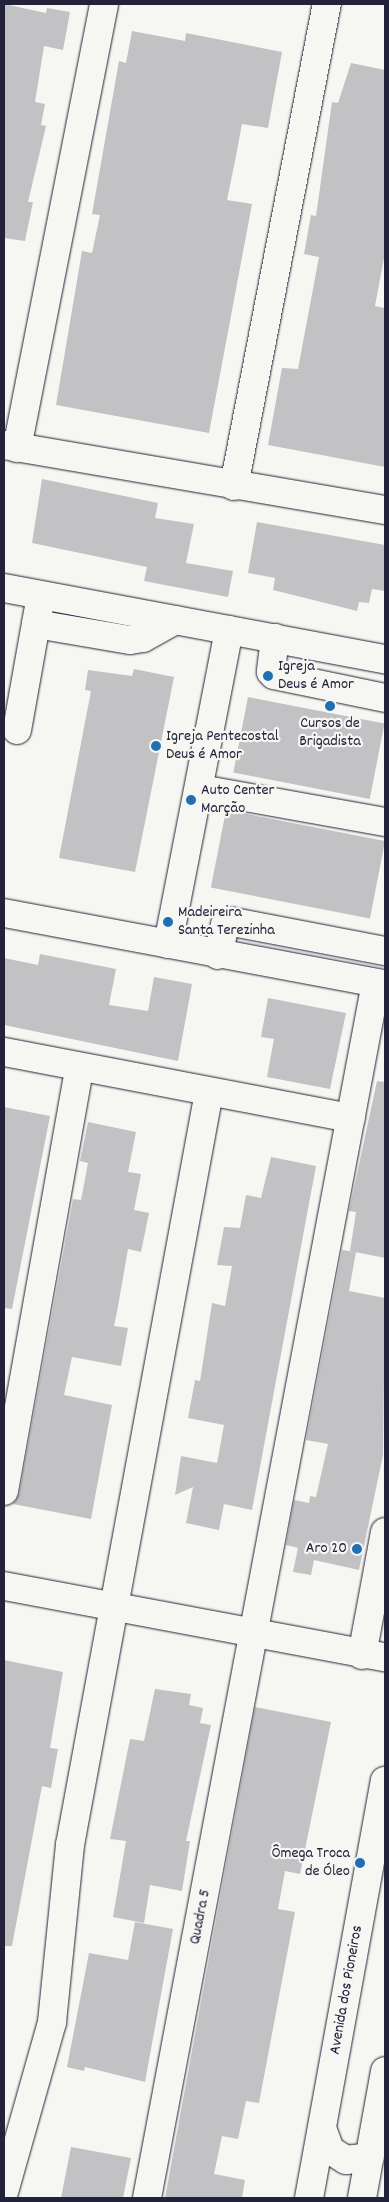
<!DOCTYPE html>
<meta charset="utf-8">
<style>
body{margin:0}
#map{position:relative;width:389px;height:2202px;overflow:hidden;background:#f6f6f2;font-family:Dekko,sans-serif}
div>[style]{position:absolute}
.building>*{inset:0;background:#c2c2c4;transform-origin:0 0}
.roads{filter:drop-shadow(0 0 1px #22223b) drop-shadow(0 0 1px #22223b)}
.minor>*{height:28px;margin:-14px;padding:0 14px;transform-origin:14px;border-radius:14px;background:#f6f6f2}
.major>*{height:28px;margin:-14px;padding:0 14px;transform-origin:14px;border-radius:14px;background:#f6f6f2}
.dots>*{width:14px;height:14px;translate:-50% -50%;box-sizing:border-box;border:2px solid #f6f6f2;border-radius:50%}
span{translate:-50% -50%;white-space:nowrap;text-align:center;line-height:1.15;-webkit-text-stroke:4.5px #f6f6f2;paint-order:stroke}
.poi-label{font-size:16px;color:#22223b}
.left{translate:0 -50%;text-align:left}
.right{translate:-100% -50%;text-align:right}
.street-label{font-size:16px;color:#22223b}
.frame{position:absolute;inset:0;border:5px solid #22223b;pointer-events:none}
</style>
<div id="map">
<div class="building">
<div style="clip-path:polygon(4px 4px,46px 13px,47px 8px,70px 12px,63px 50px,44px 46px,35px 102px,45px 104px,41px 125px,46px 126px,28px 202px,33px 202px,25px 241px,4px 238px)"></div>
<div style="clip-path:polygon(132px 31px,185px 41px,186px 33px,282px 52px,268px 128px,242px 124px,235px 161px,227px 200px,252px 204px,209px 433px,56px 405px,82px 251px,92px 253px,100px 215px,92px 214px,119px 61px,126px 63px)"></div>
<div style="clip-path:polygon(351px 63px,385px 70px,385px 253px,375px 306px,385px 308px,385px 467px,268px 445px,282px 368px,298px 369px,319px 257px,304px 254px,311px 215px,316px 216px,332px 102px,338px 103px)"></div>
<div style="clip-path:polygon(42px 479px,158px 503px,155px 518px,194px 524px,186px 563px,233px 571px,228px 597px,144px 581px,147px 567px,32px 543px)"></div>
<div style="clip-path:polygon(257px 522px,385px 545px,385px 591px,372px 589px,369px 603px,359px 602px,357px 611px,273px 590px,275px 578px,248px 573px)"></div>
<div style="clip-path:polygon(134px 669px,174px 677px,135px 872px,59px 858px,91px 691px,85px 690px,88px 670px,132px 676px)"></div>
<div style="left:248px;top:697px;width:139px;height:77px;rotate:11deg"></div>
<div style="left:226px;top:810px;width:162px;height:79px;rotate:11deg"></div>
<div style="clip-path:polygon(40px 954px,116px 969px,109px 1005px,148px 1011px,154px 977px,192px 984px,178px 1061px,4px 1025px,4px 958px,38px 965px)"></div>
<div style="clip-path:polygon(268px 998px,346px 1013px,330px 1089px,267px 1077px,274px 1039px,261px 1037px)"></div>
<div style="clip-path:polygon(377px 1081px,385px 1082px,385px 1258px,350px 1251px,356px 1212px,349px 1211px)"></div>
<div style="clip-path:polygon(4px 1107px,50px 1116px,12px 1309px,4px 1308px)"></div>
<div style="clip-path:polygon(88px 1122px,136px 1132px,128px 1172px,141px 1174px,134px 1210px,149px 1213px,141px 1252px,128px 1249px,117px 1312px,114px 1326px,128px 1328px,121px 1366px,72px 1357px,64px 1395px,112px 1405px,91px 1519px,13px 1504px,19px 1494px,73px 1199px,81px 1200px,88px 1163px,80px 1161px)"></div>
<div style="clip-path:polygon(271px 1157px,316px 1166px,252px 1510px,224px 1504px,219px 1530px,186px 1523px,193px 1487px,175px 1495px,181px 1456px,217px 1463px,224px 1425px,188px 1418px,195px 1380px,200px 1381px,212px 1303px,225px 1306px,232px 1266px,217px 1265px,224px 1227px,240px 1228px,246px 1195px,261px 1198px)"></div>
<div style="clip-path:polygon(342px 1250px,356px 1252px,349px 1291px,385px 1298px,383px 1455px,359px 1570px,314px 1560px,311px 1575px,293px 1572px,298px 1548px,286px 1545px,294px 1500px,309px 1503px,310px 1496px,316px 1497px,328px 1444px,306px 1440px)"></div>
<div style="clip-path:polygon(4px 1660px,63px 1672px,50px 1748px,58px 1749px,51px 1788px,42px 1786px,12px 1946px,4px 1946px)"></div>
<div style="clip-path:polygon(155px 1689px,191px 1694px,189px 1705px,203px 1708px,200px 1723px,211px 1725px,186px 1841px,190px 1841px,182px 1891px,150px 1885px,144px 1923px,113px 1917px,126px 1841px,110px 1839px,130px 1739px,144px 1741px)"></div>
<div style="clip-path:polygon(255px 1707px,331px 1722px,300px 1874px,285px 1871px,278px 1909px,295px 1912px,259px 2103px,246px 2101px,238px 2139px,222px 2136px,214px 2174px,245px 2180px,242px 2198px,165px 2198px)"></div>
<div style="clip-path:polygon(135px 1922px,173px 1929px,145px 2082px,85px 2067px,84px 2071px,67px 2067px,89px 1953px,128px 1960px)"></div>
<div style="clip-path:polygon(71px 2147px,131px 2158px,123px 2198px,61px 2198px)"></div>
</div>
<div class="roads">
<div class="minor">
<div style="left:4px;top:445px;width:387px;rotate:9.7deg"></div>
<div style="left:17px;top:448px;width:452px;rotate:-78.9deg"></div>
<div style="left:234px;top:486px;width:491px;rotate:-79.1deg"></div>
<div style="left:4px;top:588px;width:388px;rotate:10.6deg"></div>
<div style="left:36px;top:624px;width:95px;rotate:9.7deg"></div>
<div style="left:130px;top:640px;width:13px;rotate:-9deg"></div>
<div style="left:143px;top:638px;width:37px;rotate:-29deg"></div>
<div style="left:275px;top:638px;width:34px;rotate:97deg"></div>
<div style="left:271px;top:672px;width:4px;rotate:45deg"></div>
<div style="left:274px;top:675px;width:113px;rotate:11.7deg"></div>
<div style="left:17px;top:730px;width:125px;rotate:-79.9deg"></div>
<div style="left:200px;top:789px;width:188px;rotate:10.1deg"></div>
<div style="left:4px;top:913px;width:388px;rotate:10.6deg"></div>
<div style="left:168px;top:944px;width:320px;rotate:-79deg"></div>
<div style="left:218px;top:955px;width:31px;rotate:-77deg"></div>
<div style="left:225px;top:925px;width:9px;rotate:-21deg"></div>
<div style="left:233px;top:922px;width:155px;rotate:10.8deg"></div>
<div style="left:4px;top:1052px;width:353px;rotate:10.8deg"></div>
<div style="left:4px;top:1491px;width:429px;rotate:-79.9deg"></div>
<div style="left:4px;top:1586px;width:388px;rotate:10.6deg"></div>
<div style="left:362px;top:1655px;width:125px;rotate:-79.4deg"></div>
<div style="left:4px;top:2192px;width:177px;rotate:-74.2deg"></div>
<div style="left:52px;top:2022px;width:178px;rotate:-84.2deg"></div>
<div style="left:70px;top:1845px;width:766px;rotate:-79.54deg"></div>
<div style="left:147px;top:2198px;width:1236px;rotate:-79.33deg"></div>
</div>
<div class="major">
<div style="left:322px;top:2128px;width:23px;rotate:70deg"></div>
<div style="left:330px;top:2150px;width:19px;rotate:32deg"></div>
<div style="left:346px;top:2160px;width:24px;rotate:-7deg"></div>
<div style="left:309px;top:2198px;width:424px;rotate:-79.7deg"></div>
<div style="left:362px;top:2198px;width:129px;rotate:-79.7deg"></div>
</div>
</div>
<div class="dots">
<div style="left:268px;top:676px;background:#1f6fb2"></div>
<div style="left:330px;top:706px;background:#1f6fb2"></div>
<div style="left:156px;top:746px;background:#1f6fb2"></div>
<div style="left:191px;top:800px;background:#1f6fb2"></div>
<div style="left:168px;top:922px;background:#1f6fb2"></div>
<div style="left:357px;top:1549px;background:#1f6fb2"></div>
<div style="left:360px;top:1863px;background:#1f6fb2"></div>
</div>
<div class="poi-label">
<span class="left" style="left:278px;top:676px">Igreja<br>Deus é Amor</span>
<span style="left:330px;top:733px">Cursos de<br>Brigadista</span>
<span class="left" style="left:166px;top:746px">Igreja Pentecostal<br>Deus é Amor</span>
<span class="left" style="left:201px;top:800px">Auto Center<br>Marção</span>
<span class="left" style="left:178px;top:922px">Madeireira<br>Santa Terezinha</span>
<span class="right" style="left:347px;top:1549px">Aro 20</span>
<span class="right" style="left:350px;top:1863px">Ômega Troca<br>de Óleo</span>
</div>
<div class="street-label">
<span style="left:201px;top:1917px;rotate:-79deg">Quadra 5</span>
<span style="left:347px;top:1990px;rotate:-80deg">Avenida dos Pioneiros</span>
</div>
<div class="frame"></div>
</div>
